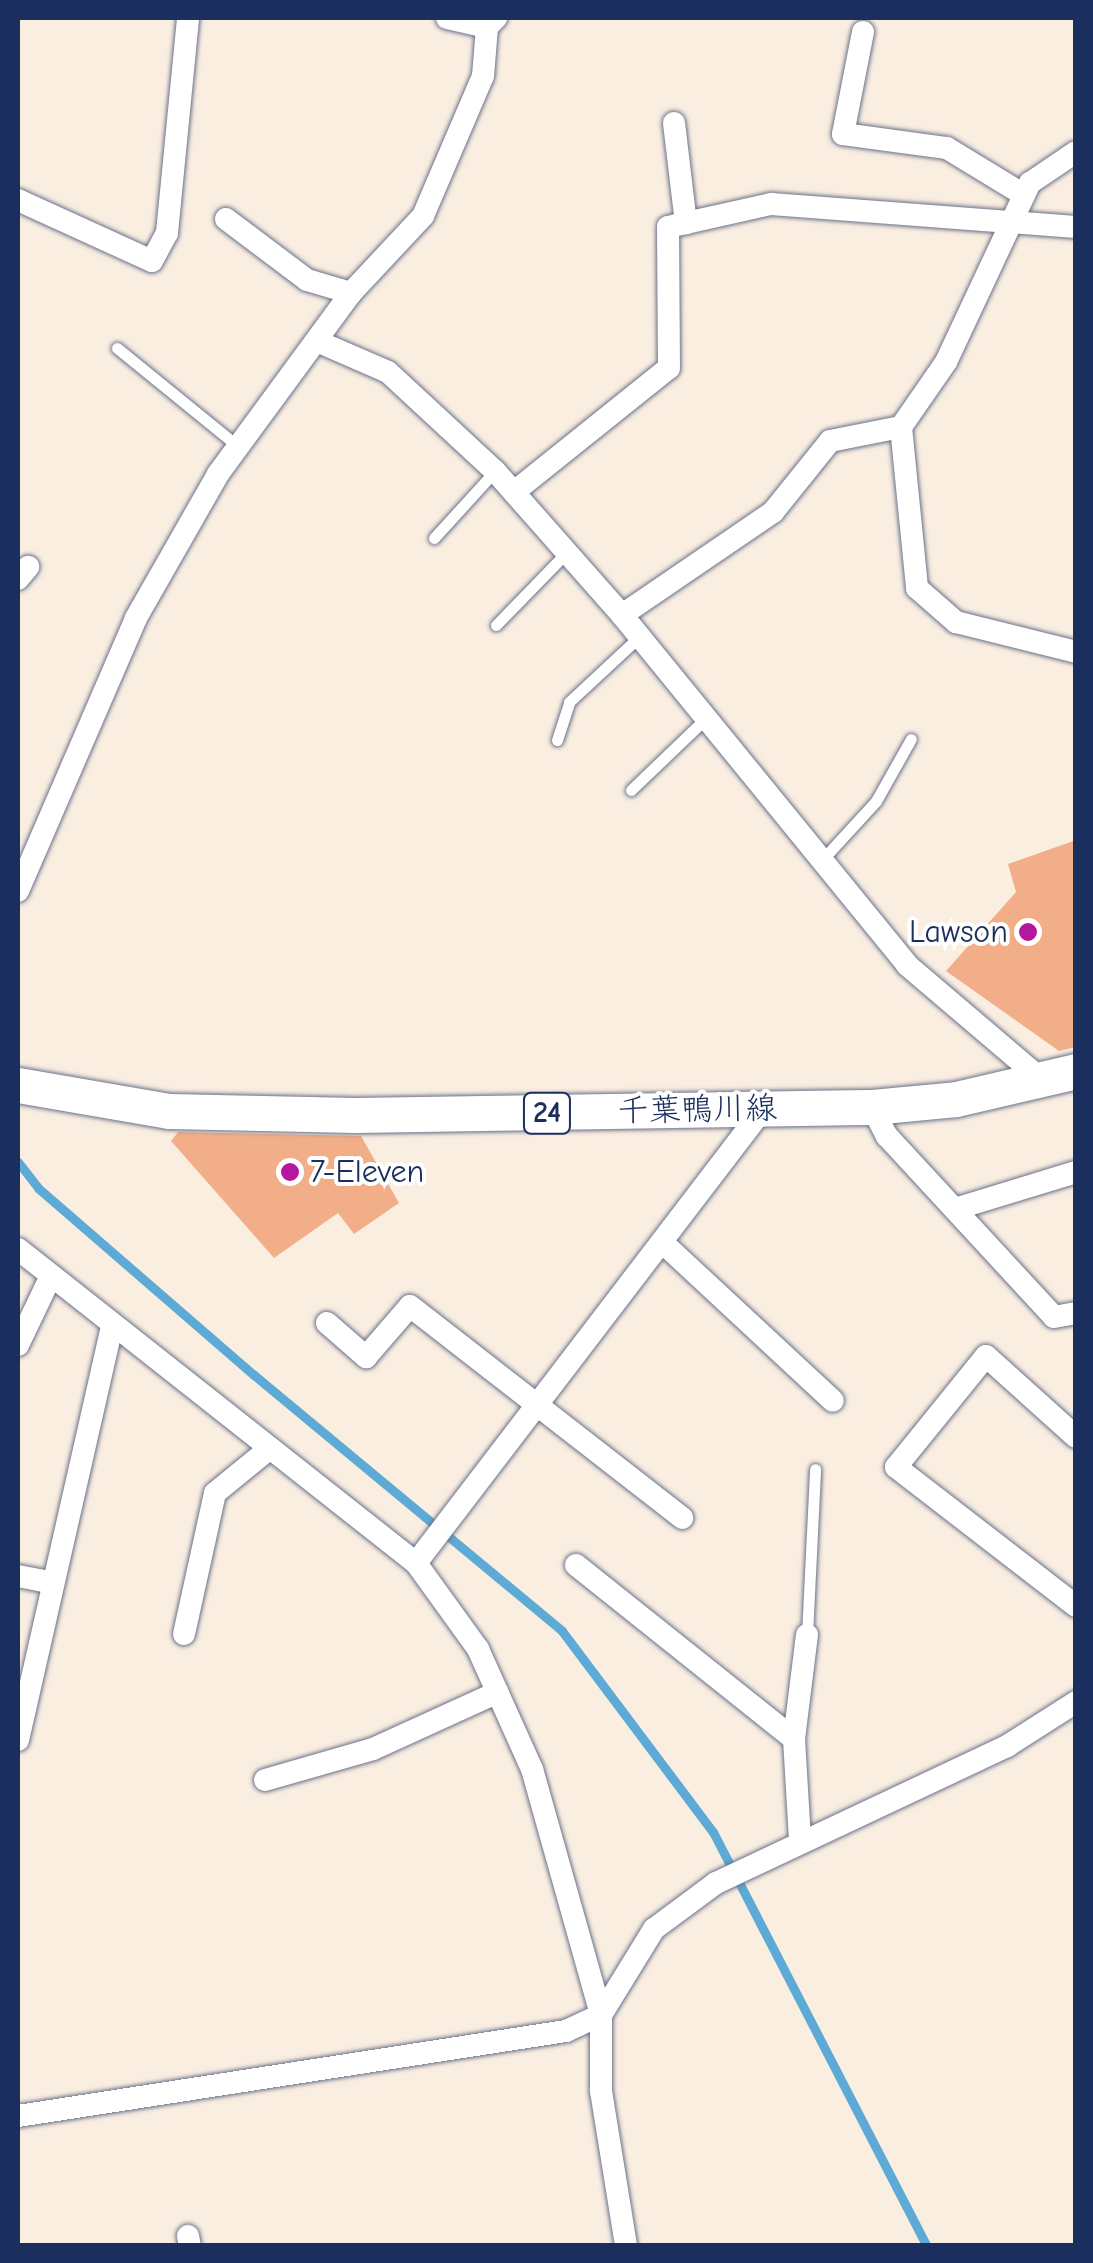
<!DOCTYPE html>
<meta charset="utf-8">
<style>
body{margin:0}
#map{position:relative;width:1093px;height:2263px;overflow:hidden;background:#faeee1;font-family:"Comic Neue","Klee One",sans-serif}
div>[style]{position:absolute}
.stream>*{height:9px;margin:-4.5px;padding:0 4.5px;transform-origin:4.5px;border-radius:4.5px;background:#5daad6}
.building>*{inset:0;background:#f2ae88}
.roads{filter:drop-shadow(0 0 2px #69728c) drop-shadow(0 0 2px #69728c)}
.service>*{height:11px;margin:-5.5px;padding:0 5.5px;transform-origin:5.5px;border-radius:5.5px;background:#fff}
.minor>*{height:22px;margin:-11px;padding:0 11px;transform-origin:11px;border-radius:11px;background:#fff}
.primary>*{height:35px;margin:-17.5px;padding:0 17.5px;transform-origin:17.5px;border-radius:17.5px;background:#fff}
.dots>*{width:28px;height:28px;translate:-50% -50%;box-sizing:border-box;border:5px solid #fff;border-radius:50%}
span{translate:-50% -50%;white-space:nowrap;text-align:center;line-height:1.15;-webkit-text-stroke:8px #fff;paint-order:stroke}
.shield-label span{padding:2px 8px;background:#fff;border:2px solid;border-radius:8px;-webkit-text-stroke-width:0}
.shield-label{font-size:30px;color:#1b2f5e;font-weight:700}
.poi-label{font-size:32px;color:#1b2f5e}
.right{translate:-100% -50%;text-align:right}
.left{translate:0 -50%;text-align:left}
.street-label{font-size:32px;color:#1b2f5e}
.frame{position:absolute;inset:0;border:20px solid #1b2f5e;pointer-events:none}
</style>
<div id="map">
<div class="stream">
<div style="left:18px;top:1162px;width:33px;rotate:52deg"></div>
<div style="left:38px;top:1188px;width:286px;rotate:40.9deg"></div>
<div style="left:254px;top:1375px;width:400px;rotate:39.7deg"></div>
<div style="left:562px;top:1631px;width:251px;rotate:53.1deg"></div>
<div style="left:713px;top:1832px;width:466px;rotate:62.7deg"></div>
</div>
<div class="building">
<div style="clip-path:polygon(1076px 840px,1076px 1047px,1059px 1051px,946px 971px,1016px 892px,1008px 864px)"></div>
<div style="clip-path:polygon(178px 1132px,361px 1136px,399px 1203px,354px 1234px,338px 1213px,274px 1258px,171px 1141px)"></div>
</div>
<div class="roads">
<div class="service">
<div style="left:117px;top:348px;width:157px;rotate:39.1deg"></div>
<div style="left:434px;top:538px;width:91px;rotate:-47.7deg"></div>
<div style="left:496px;top:625px;width:102px;rotate:-45.8deg"></div>
<div style="left:557px;top:740px;width:40px;rotate:-72deg"></div>
<div style="left:569px;top:702px;width:96px;rotate:-42.9deg"></div>
<div style="left:631px;top:790px;width:104px;rotate:-43.8deg"></div>
<div style="left:822px;top:860px;width:80px;rotate:-47.5deg"></div>
<div style="left:876px;top:801px;width:71px;rotate:-60.6deg"></div>
<div style="left:807px;top:1635px;width:166px;rotate:-87.2deg"></div>
</div>
<div class="minor">
<div style="left:447px;top:18px;width:41px;rotate:12.7deg"></div>
<div style="left:863px;top:32px;width:104px;rotate:101.1deg"></div>
<div style="left:843px;top:134px;width:105px;rotate:7.7deg"></div>
<div style="left:947px;top:148px;width:90px;rotate:31.4deg"></div>
<div style="left:674px;top:123px;width:101px;rotate:83.2deg"></div>
<div style="left:18px;top:200px;width:147px;rotate:24.5deg"></div>
<div style="left:152px;top:261px;width:32px;rotate:-62deg"></div>
<div style="left:167px;top:233px;width:216px;rotate:-84.4deg"></div>
<div style="left:226px;top:219px;width:101px;rotate:37deg"></div>
<div style="left:307px;top:280px;width:46px;rotate:16.5deg"></div>
<div style="left:319px;top:342px;width:75px;rotate:23.5deg"></div>
<div style="left:388px;top:372px;width:146px;rotate:42.8deg"></div>
<div style="left:495px;top:471px;width:192px;rotate:48.6deg"></div>
<div style="left:622px;top:615px;width:451px;rotate:50.8deg"></div>
<div style="left:907px;top:965px;width:177px;rotate:40.4deg"></div>
<div style="left:901px;top:427px;width:162px;rotate:84.3deg"></div>
<div style="left:917px;top:588px;width:52px;rotate:41.1deg"></div>
<div style="left:956px;top:622px;width:124px;rotate:14deg"></div>
<div style="left:514px;top:492px;width:198px;rotate:-38.7deg"></div>
<div style="left:669px;top:368px;width:141px;rotate:-90.4deg"></div>
<div style="left:668px;top:227px;width:106px;rotate:-12.6deg"></div>
<div style="left:771px;top:204px;width:306px;rotate:4.3deg"></div>
<div style="left:18px;top:579px;width:16px;rotate:-50deg"></div>
<div style="left:622px;top:615px;width:183px;rotate:-34.3deg"></div>
<div style="left:773px;top:512px;width:91px;rotate:-51.2deg"></div>
<div style="left:830px;top:441px;width:72px;rotate:-11.2deg"></div>
<div style="left:901px;top:427px;width:79px;rotate:-55.3deg"></div>
<div style="left:946px;top:362px;width:198px;rotate:-64.9deg"></div>
<div style="left:1030px;top:183px;width:55px;rotate:-34deg"></div>
<div style="left:18px;top:891px;width:297px;rotate:-66.6deg"></div>
<div style="left:136px;top:618px;width:166px;rotate:-60.3deg"></div>
<div style="left:218px;top:474px;width:225px;rotate:-53.7deg"></div>
<div style="left:351px;top:293px;width:105px;rotate:-46.9deg"></div>
<div style="left:423px;top:216px;width:152px;rotate:-66.8deg"></div>
<div style="left:483px;top:76px;width:49px;rotate:-85.3deg"></div>
<div style="left:487px;top:27px;width:13px;rotate:-45deg"></div>
<div style="left:872px;top:1107px;width:33px;rotate:63deg"></div>
<div style="left:887px;top:1136px;width:246px;rotate:47.3deg"></div>
<div style="left:1054px;top:1317px;width:22px;rotate:-10deg"></div>
<div style="left:955px;top:1209px;width:127px;rotate:-17deg"></div>
<div style="left:662px;top:1242px;width:233px;rotate:42.9deg"></div>
<div style="left:18px;top:1249px;width:507px;rotate:38.27deg"></div>
<div style="left:416px;top:1563px;width:106px;rotate:54.2deg"></div>
<div style="left:478px;top:1649px;width:132px;rotate:65.8deg"></div>
<div style="left:532px;top:1769px;width:255px;rotate:74.3deg"></div>
<div style="left:601px;top:2015px;width:76px;rotate:90deg"></div>
<div style="left:601px;top:2091px;width:157px;rotate:80.8deg"></div>
<div style="left:327px;top:1323px;width:52px;rotate:41.1deg"></div>
<div style="left:366px;top:1357px;width:67px;rotate:-49.2deg"></div>
<div style="left:410px;top:1306px;width:345px;rotate:37.9deg"></div>
<div style="left:18px;top:1345px;width:74px;rotate:-64.5deg"></div>
<div style="left:1076px;top:1437px;width:121px;rotate:-138deg"></div>
<div style="left:986px;top:1356px;width:143px;rotate:129deg"></div>
<div style="left:896px;top:1467px;width:227px;rotate:37.7deg"></div>
<div style="left:416px;top:1563px;width:571px;rotate:-52.61deg"></div>
<div style="left:576px;top:1565px;width:279px;rotate:38.6deg"></div>
<div style="left:18px;top:1576px;width:36px;rotate:11deg"></div>
<div style="left:184px;top:1634px;width:144px;rotate:-77.6deg"></div>
<div style="left:215px;top:1493px;width:70px;rotate:-39.2deg"></div>
<div style="left:18px;top:1740px;width:425px;rotate:-77.2deg"></div>
<div style="left:265px;top:1780px;width:112px;rotate:-16deg"></div>
<div style="left:373px;top:1749px;width:137px;rotate:-24.5deg"></div>
<div style="left:800px;top:1840px;width:101px;rotate:-93.4deg"></div>
<div style="left:794px;top:1739px;width:105px;rotate:-82.9deg"></div>
<div style="left:18px;top:2116px;width:555px;rotate:-8.82deg"></div>
<div style="left:566px;top:2031px;width:38px;rotate:-25deg"></div>
<div style="left:601px;top:2015px;width:101px;rotate:-58.4deg"></div>
<div style="left:654px;top:1929px;width:77px;rotate:-36.6deg"></div>
<div style="left:716px;top:1883px;width:322px;rotate:-25.2deg"></div>
<div style="left:1007px;top:1746px;width:82px;rotate:-32.5deg"></div>
<div style="left:188px;top:2236px;width:10px;rotate:79deg"></div>
</div>
<div class="primary">
<div style="left:18px;top:1085px;width:153px;rotate:9.8deg"></div>
<div style="left:169px;top:1111px;width:186px;rotate:1.2deg"></div>
<div style="left:355px;top:1115px;width:517px;rotate:-0.89deg"></div>
<div style="left:872px;top:1107px;width:84px;rotate:-5.4deg"></div>
<div style="left:956px;top:1099px;width:123px;rotate:-13.1deg"></div>
</div>
</div>
<div class="dots">
<div style="left:1028px;top:932px;background:#b5179e"></div>
<div style="left:290px;top:1172px;background:#b5179e"></div>
</div>
<div class="shield-label">
<span style="left:547px;top:1113px">24</span>
</div>
<div class="poi-label">
<span class="right" style="left:1008px;top:932px">Lawson</span>
<span class="left" style="left:310px;top:1172px">7-Eleven</span>
</div>
<div class="street-label">
<span style="left:697px;top:1110px;rotate:-1deg">千葉鴨川線</span>
</div>
<div class="frame"></div>
</div>
